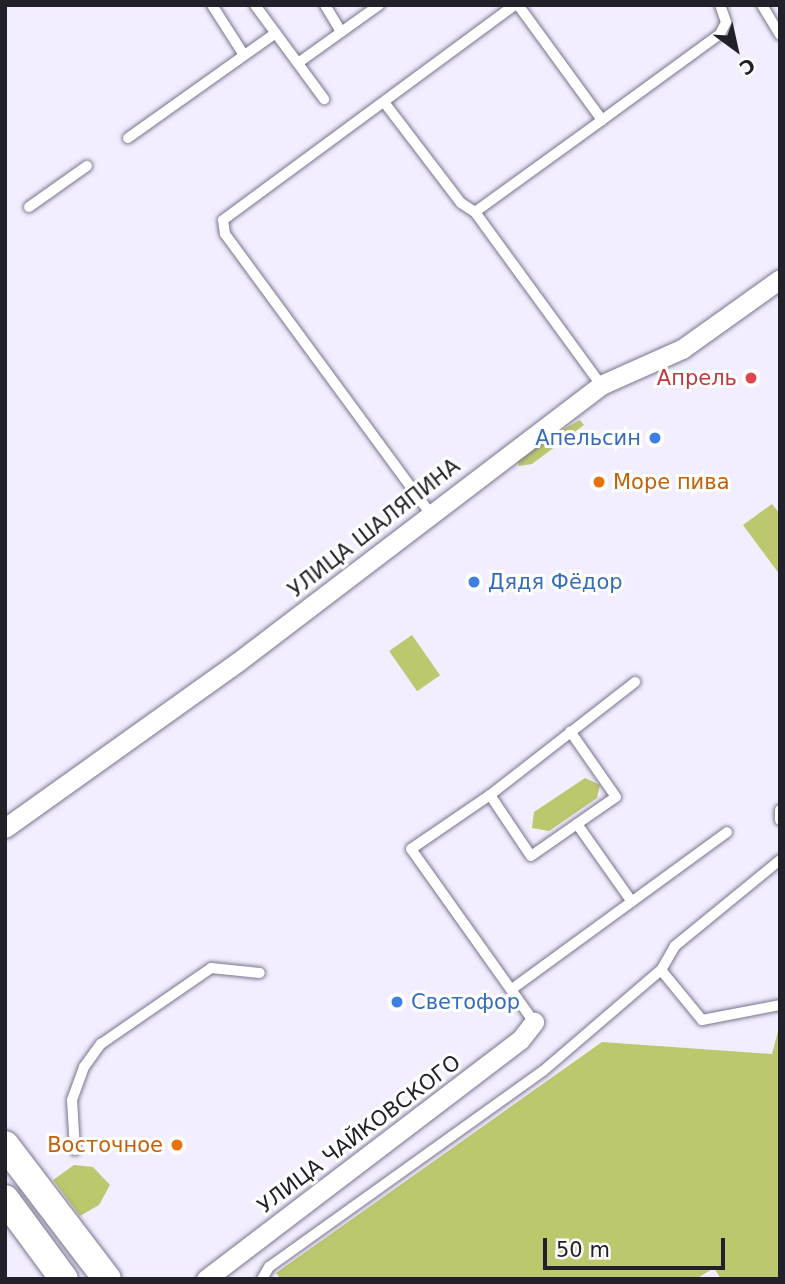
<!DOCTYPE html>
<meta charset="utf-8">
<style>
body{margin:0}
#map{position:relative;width:785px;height:1284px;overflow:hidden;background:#f2eeff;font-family:"DejaVu Sans",sans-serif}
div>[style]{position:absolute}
.green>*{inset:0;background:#bdc76e;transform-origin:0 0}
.roads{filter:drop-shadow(0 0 2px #7a748c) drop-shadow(0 0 2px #7a748c)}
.service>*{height:10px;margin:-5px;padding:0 5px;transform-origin:5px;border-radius:5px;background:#fff}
.minor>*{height:19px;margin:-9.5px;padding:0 9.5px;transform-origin:9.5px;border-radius:9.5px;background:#fff}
.secondary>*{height:28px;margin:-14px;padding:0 14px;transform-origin:14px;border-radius:14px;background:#fff}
.dots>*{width:19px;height:19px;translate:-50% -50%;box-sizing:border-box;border:4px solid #fff;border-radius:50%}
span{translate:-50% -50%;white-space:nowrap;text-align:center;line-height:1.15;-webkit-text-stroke:6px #fff;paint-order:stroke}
.health-label{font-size:21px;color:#be3a42}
.right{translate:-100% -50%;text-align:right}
.shop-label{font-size:21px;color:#366cbe}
.left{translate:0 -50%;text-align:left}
.food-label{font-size:21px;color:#c56008}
.street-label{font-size:21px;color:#222029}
.frame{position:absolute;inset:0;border:7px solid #222029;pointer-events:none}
.north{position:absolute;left:701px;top:14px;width:70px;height:70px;-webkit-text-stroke:5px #fff;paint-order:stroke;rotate:147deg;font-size:19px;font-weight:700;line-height:28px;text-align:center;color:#222029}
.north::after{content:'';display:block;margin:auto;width:24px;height:32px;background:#222029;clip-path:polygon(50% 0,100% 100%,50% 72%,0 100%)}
.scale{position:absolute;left:543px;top:1238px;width:182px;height:32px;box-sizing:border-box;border:4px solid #222029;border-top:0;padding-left:9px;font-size:21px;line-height:24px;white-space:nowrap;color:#222029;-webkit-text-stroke:5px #fff;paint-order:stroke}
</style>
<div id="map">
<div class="green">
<div style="clip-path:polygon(580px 420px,584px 425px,532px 464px,519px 466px,517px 455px)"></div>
<div style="clip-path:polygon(772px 504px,780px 514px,780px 575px,743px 525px)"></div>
<div style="left:412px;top:635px;width:49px;height:28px;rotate:55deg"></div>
<div style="clip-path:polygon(585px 778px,600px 785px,597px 798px,549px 831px,532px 828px,534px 812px)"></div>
<div style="clip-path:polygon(780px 1024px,780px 1279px,721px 1279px,714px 1268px,696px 1279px,281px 1279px,276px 1273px,602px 1042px,772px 1054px)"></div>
<div style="clip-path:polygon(74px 1165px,93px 1167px,110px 1185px,99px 1205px,80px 1216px,53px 1180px)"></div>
</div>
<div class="roads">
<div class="service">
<div style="left:212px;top:5px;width:59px;rotate:57.4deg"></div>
<div style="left:255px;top:5px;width:117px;rotate:53.7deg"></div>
<div style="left:325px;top:5px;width:31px;rotate:59deg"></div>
<div style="left:762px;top:5px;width:35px;rotate:59deg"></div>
<div style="left:298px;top:63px;width:100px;rotate:-35.6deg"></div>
<div style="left:384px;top:102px;width:127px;rotate:52.7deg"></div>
<div style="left:461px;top:203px;width:17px;rotate:33deg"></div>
<div style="left:475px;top:212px;width:214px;rotate:53.9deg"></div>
<div style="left:602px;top:120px;width:146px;rotate:-36.1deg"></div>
<div style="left:720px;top:34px;width:13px;rotate:-63deg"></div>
<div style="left:726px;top:22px;width:18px;rotate:-109deg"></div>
<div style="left:128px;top:138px;width:181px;rotate:-35.4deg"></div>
<div style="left:29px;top:207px;width:71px;rotate:-35.3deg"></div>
<div style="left:475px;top:212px;width:157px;rotate:-35.9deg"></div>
<div style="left:602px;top:120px;width:142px;rotate:-126.1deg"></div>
<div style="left:430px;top:513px;width:346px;rotate:-126.3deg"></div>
<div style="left:225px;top:234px;width:14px;rotate:-98deg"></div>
<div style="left:223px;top:220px;width:363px;rotate:-36.4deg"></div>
<div style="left:490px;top:795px;width:73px;rotate:56.1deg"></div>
<div style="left:531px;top:856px;width:103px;rotate:-34.8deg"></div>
<div style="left:616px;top:797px;width:80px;rotate:-124.9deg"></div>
<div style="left:780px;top:810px;width:10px;rotate:90deg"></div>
<div style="left:577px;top:824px;width:95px;rotate:54.8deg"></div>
<div style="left:780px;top:860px;width:136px;rotate:140.7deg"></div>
<div style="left:675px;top:946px;width:28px;rotate:120deg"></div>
<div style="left:661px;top:970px;width:65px;rotate:50.6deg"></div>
<div style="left:702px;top:1020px;width:79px;rotate:-10.9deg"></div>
<div style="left:512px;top:989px;width:266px;rotate:-36.1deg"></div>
<div style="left:534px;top:1022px;width:212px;rotate:-125.4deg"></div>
<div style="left:411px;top:849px;width:96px;rotate:-34.4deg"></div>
<div style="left:490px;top:795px;width:184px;rotate:-37.9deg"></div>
<div style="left:75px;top:1150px;width:50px;rotate:-93.4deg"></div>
<div style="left:72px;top:1100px;width:35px;rotate:-70deg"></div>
<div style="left:84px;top:1067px;width:29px;rotate:-54deg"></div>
<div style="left:101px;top:1044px;width:134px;rotate:-34.6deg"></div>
<div style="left:211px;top:968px;width:49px;rotate:5.8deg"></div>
<div style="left:262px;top:1279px;width:14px;rotate:-60deg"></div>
<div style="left:269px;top:1267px;width:337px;rotate:-35.6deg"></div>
<div style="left:543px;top:1071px;width:155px;rotate:-40.6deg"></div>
</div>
<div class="minor">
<div style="left:5px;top:828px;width:287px;rotate:-35.5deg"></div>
<div style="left:239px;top:661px;width:455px;rotate:-37.3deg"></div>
<div style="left:601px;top:385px;width:89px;rotate:-24deg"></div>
<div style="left:682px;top:349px;width:120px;rotate:-35.5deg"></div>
<div style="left:206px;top:1279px;width:395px;rotate:-37.3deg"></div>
<div style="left:520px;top:1040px;width:23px;rotate:-52deg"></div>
</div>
<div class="secondary">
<div style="left:5px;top:1145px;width:168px;rotate:52.7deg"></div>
<div style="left:5px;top:1199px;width:99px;rotate:53.6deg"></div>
</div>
</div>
<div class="dots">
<div style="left:751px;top:378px;background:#e0444e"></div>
<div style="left:655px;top:438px;background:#3f7fe0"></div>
<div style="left:599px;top:482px;background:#e8710a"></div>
<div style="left:474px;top:582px;background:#3f7fe0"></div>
<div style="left:397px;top:1002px;background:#3f7fe0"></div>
<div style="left:177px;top:1145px;background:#e8710a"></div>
</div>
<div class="health-label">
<span class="right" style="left:737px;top:378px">Апрель</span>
</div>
<div class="shop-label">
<span class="right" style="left:641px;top:438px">Апельсин</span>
<span class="left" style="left:488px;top:582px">Дядя Фёдор</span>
<span class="left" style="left:411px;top:1002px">Светофор</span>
</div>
<div class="food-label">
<span class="left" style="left:613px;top:482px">Море пива</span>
<span class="right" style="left:163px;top:1145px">Восточное</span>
</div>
<div class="street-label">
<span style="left:374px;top:528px;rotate:-38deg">УЛИЦА ШАЛЯПИНА</span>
<span style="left:359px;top:1134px;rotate:-37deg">УЛИЦА ЧАЙКОВСКОГО</span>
</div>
<div class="frame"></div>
<div class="north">С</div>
<div class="scale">50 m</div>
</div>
